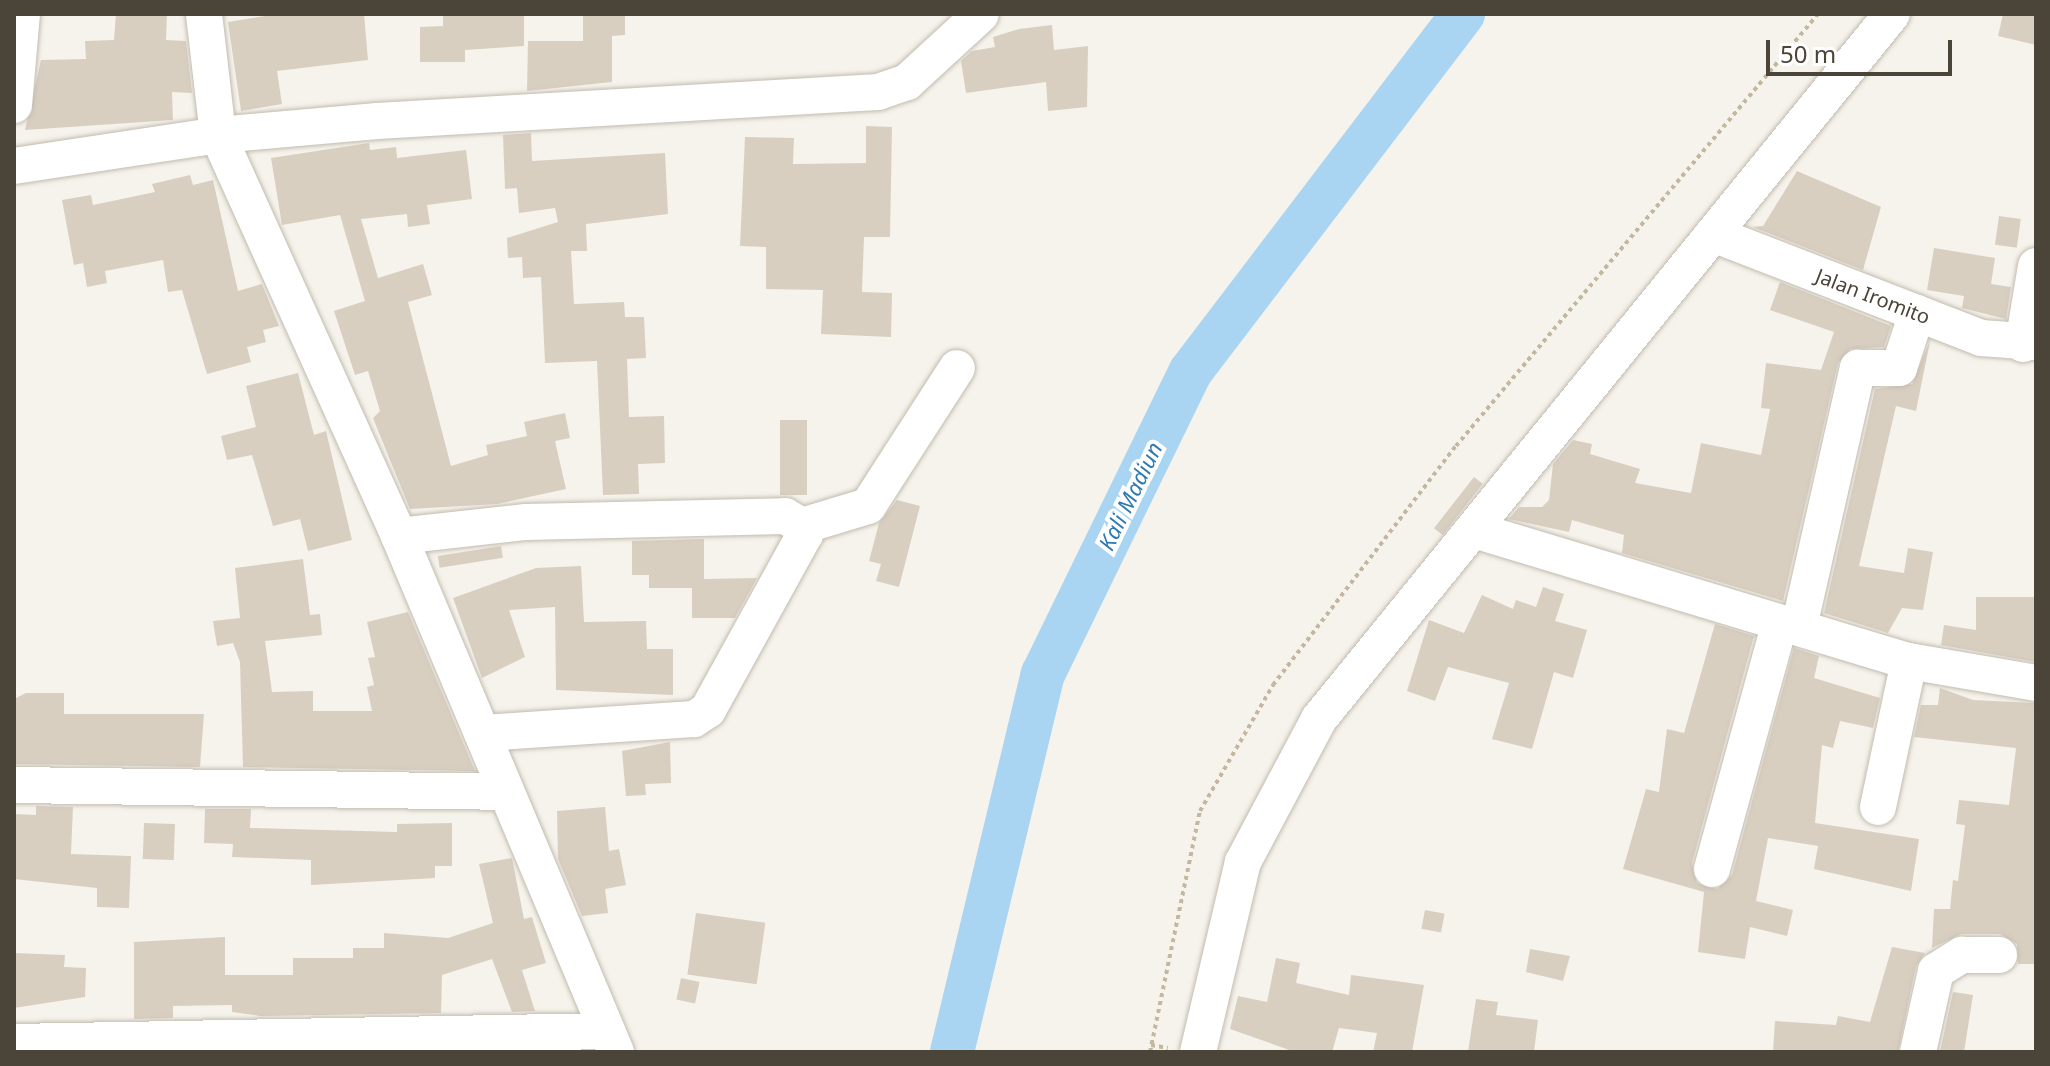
<!DOCTYPE html>
<style>
body{margin:0}
#map{position:relative;width:2050px;height:1066px;overflow:hidden;background:#f6f3ec;font-family:"Noto Sans",sans-serif}
div>[style]{position:absolute}
.river>*{height:44px;margin:-22px;padding:0 22px;transform-origin:22px;border-radius:22px;background:#a9d4f2}
.building>*{inset:0;background:#d8cfc1;transform-origin:0 0}
.path>*{height:4px;margin-top:-2px;transform-origin:0;background:repeating-linear-gradient(90deg,#c4b79f 0 4px,transparent 0 8px)}
.roads{filter:drop-shadow(0 0 2px #c2bbae) drop-shadow(0 0 2px #c2bbae)}
.minor>*{height:36px;margin:-18px;padding:0 18px;transform-origin:18px;border-radius:18px;background:#fff}
span{translate:-50% -50%;white-space:nowrap;text-align:center;line-height:1.15;-webkit-text-stroke:8px #fff;paint-order:stroke}
.street-label{font-size:20px;color:#4b4439}
.water-label{font-size:22px;color:#2e7ab2;font-style:italic}
.frame{position:absolute;inset:0;border:16px solid #4b4439;pointer-events:none}
.scale{position:absolute;left:1766px;top:40px;width:186px;height:36px;box-sizing:border-box;border:4px solid #4b4439;border-top:0;padding-left:10px;font-size:24px;line-height:28px;white-space:nowrap;color:#4b4439;-webkit-text-stroke:6px #fff;paint-order:stroke}
</style>
<div id="map">
<div class="river">
<div style="left:952px;top:1052px;width:389px;rotate:-76.5deg"></div>
<div style="left:1043px;top:674px;width:337px;rotate:-64deg"></div>
<div style="left:1191px;top:371px;width:449px;rotate:-52.7deg"></div>
</div>
<div class="building">
<div style="clip-path:polygon(116px 14px,167px 14px,166px 40px,186px 41px,192px 93px,172px 92px,173px 120px,25px 130px,41px 60px,86px 59px,85px 41px,114px 40px)"></div>
<div style="clip-path:polygon(278px 14px,364px 14px,368px 60px,277px 71px,282px 104px,241px 111px,228px 22px)"></div>
<div style="clip-path:polygon(443px 14px,524px 14px,524px 46px,465px 50px,465px 62px,420px 62px,420px 27px,443px 26px)"></div>
<div style="clip-path:polygon(583px 14px,625px 14px,625px 35px,612px 36px,612px 82px,527px 91px,528px 41px,583px 41px)"></div>
<div style="clip-path:polygon(2003px 14px,2036px 14px,2036px 45px,1998px 36px)"></div>
<div style="clip-path:polygon(1052px 25px,1054px 50px,1088px 46px,1087px 107px,1048px 111px,1046px 82px,966px 93px,961px 61px,972px 51px,995px 47px,993px 37px,1019px 29px)"></div>
<div style="clip-path:polygon(866px 126px,892px 127px,890px 237px,864px 237px,862px 292px,892px 293px,891px 337px,821px 334px,823px 290px,766px 289px,766px 247px,740px 246px,745px 137px,794px 138px,793px 164px,866px 163px)"></div>
<div style="clip-path:polygon(531px 133px,532px 161px,665px 153px,668px 214px,586px 224px,587px 251px,571px 251px,574px 304px,624px 302px,625px 317px,644px 317px,646px 358px,627px 359px,629px 417px,664px 416px,665px 463px,638px 464px,639px 494px,603px 495px,597px 361px,545px 363px,541px 277px,523px 278px,522px 257px,508px 258px,507px 238px,558px 222px,555px 208px,519px 213px,517px 188px,505px 189px,503px 135px)"></div>
<div style="clip-path:polygon(369px 143px,370px 150px,396px 147px,397px 158px,466px 150px,472px 199px,427px 205px,430px 224px,408px 227px,407px 214px,361px 219px,378px 278px,423px 264px,432px 295px,408px 302px,451px 466px,488px 455px,486px 445px,527px 436px,524px 422px,565px 413px,570px 438px,555px 441px,566px 489px,497px 504px,410px 509px,373px 418px,380px 411px,368px 371px,355px 375px,334px 311px,365px 301px,340px 215px,282px 225px,271px 158px)"></div>
<div style="clip-path:polygon(1797px 171px,1881px 207px,1863px 270px,1753px 227px,1763px 226px)"></div>
<div style="clip-path:polygon(190px 175px,193px 185px,213px 180px,238px 291px,262px 284px,279px 326px,263px 330px,266px 342px,247px 347px,251px 362px,207px 374px,182px 290px,168px 292px,163px 260px,105px 271px,107px 283px,87px 287px,83px 263px,74px 265px,62px 200px,91px 195px,93px 205px,155px 192px,152px 184px)"></div>
<div style="left:1999px;top:216px;width:22px;height:29px;rotate:8deg"></div>
<div style="clip-path:polygon(1934px 248px,1995px 258px,1991px 284px,2011px 287px,2006px 319px,1962px 308px,1964px 296px,1927px 290px)"></div>
<div style="clip-path:polygon(1780px 282px,1891px 326px,1884px 347px,1850px 349px,1838px 363px,1783px 601px,1622px 553px,1624px 535px,1572px 520px,1569px 532px,1509px 519px,1519px 507px,1542px 507px,1549px 500px,1553px 464px,1573px 440px,1592px 444px,1590px 454px,1640px 469px,1635px 483px,1691px 493px,1701px 443px,1761px 455px,1770px 409px,1761px 408px,1766px 363px,1821px 370px,1834px 332px,1770px 310px)"></div>
<div style="clip-path:polygon(1930px 341px,1916px 411px,1896px 406px,1859px 566px,1904px 573px,1908px 548px,1933px 552px,1923px 610px,1902px 608px,1888px 633px,1824px 613px,1875px 389px,1912px 384px)"></div>
<div style="clip-path:polygon(298px 373px,314px 435px,326px 431px,352px 540px,308px 551px,300px 519px,273px 526px,252px 455px,227px 460px,221px 436px,256px 427px,246px 386px)"></div>
<div style="left:780px;top:420px;width:27px;height:75px"></div>
<div style="left:1474px;top:477px;width:11px;height:65px;rotate:38deg"></div>
<div style="clip-path:polygon(897px 500px,920px 506px,899px 587px,876px 581px,881px 564px,869px 561px,879px 523px)"></div>
<div style="clip-path:polygon(704px 539px,704px 579px,757px 578px,735px 618px,692px 618px,692px 588px,649px 588px,649px 575px,632px 575px,632px 541px)"></div>
<div style="left:501px;top:546px;width:12px;height:64px;rotate:81deg"></div>
<div style="clip-path:polygon(303px 559px,310px 615px,320px 614px,322px 635px,265px 641px,272px 692px,313px 691px,313px 711px,372px 711px,367px 687px,374px 685px,368px 658px,375px 657px,367px 622px,408px 612px,475px 771px,243px 767px,240px 662px,233px 643px,217px 646px,213px 621px,240px 618px,235px 568px)"></div>
<div style="clip-path:polygon(581px 566px,584px 622px,646px 621px,647px 649px,673px 649px,673px 695px,556px 690px,555px 607px,509px 610px,525px 657px,482px 678px,453px 598px,536px 568px)"></div>
<div style="clip-path:polygon(1543px 587px,1564px 594px,1555px 621px,1587px 630px,1573px 678px,1554px 672px,1532px 749px,1492px 739px,1509px 683px,1448px 667px,1435px 701px,1407px 691px,1429px 620px,1464px 633px,1482px 595px,1513px 609px,1516px 600px,1536px 607px)"></div>
<div style="clip-path:polygon(1976px 597px,2036px 597px,2036px 662px,1941px 645px,1944px 625px,1976px 630px)"></div>
<div style="clip-path:polygon(1715px 624px,1754px 636px,1692px 863px,1697px 883px,1717px 889px,1732px 875px,1794px 648px,1819px 656px,1814px 678px,1880px 698px,1873px 728px,1840px 721px,1833px 748px,1822px 745px,1815px 823px,1919px 839px,1911px 891px,1814px 869px,1818px 846px,1768px 838px,1756px 901px,1793px 910px,1787px 936px,1750px 927px,1745px 959px,1698px 952px,1704px 892px,1623px 869px,1646px 789px,1659px 792px,1667px 729px,1684px 733px)"></div>
<div style="clip-path:polygon(1940px 688px,1973px 700px,2036px 703px,2036px 964px,2018px 964px,2017px 944px,2000px 934px,1961px 934px,1932px 948px,1934px 909px,1950px 909px,1953px 880px,1958px 881px,1965px 825px,1956px 824px,1959px 800px,2009px 805px,2016px 748px,1914px 737px,1921px 705px,1938px 705px)"></div>
<div style="clip-path:polygon(26px 693px,64px 693px,64px 714px,204px 714px,200px 767px,14px 764px,14px 699px)"></div>
<div style="clip-path:polygon(670px 742px,671px 783px,645px 784px,646px 795px,626px 796px,622px 751px)"></div>
<div style="clip-path:polygon(36px 806px,73px 807px,71px 854px,131px 856px,129px 908px,97px 907px,97px 888px,14px 879px,14px 814px,36px 815px)"></div>
<div style="clip-path:polygon(605px 807px,609px 851px,619px 849px,626px 885px,605px 889px,608px 913px,582px 916px,558px 859px,557px 811px)"></div>
<div style="clip-path:polygon(205px 809px,251px 809px,250px 828px,397px 832px,397px 824px,452px 823px,452px 866px,435px 866px,435px 878px,311px 885px,311px 860px,232px 857px,233px 844px,204px 843px)"></div>
<div style="left:144px;top:823px;width:31px;height:36px;rotate:2deg"></div>
<div style="clip-path:polygon(512px 858px,524px 919px,532px 917px,546px 963px,522px 970px,535px 1011px,512px 1012px,492px 959px,442px 975px,441px 1013px,261px 1016px,232px 1012px,232px 1005px,173px 1006px,173px 1018px,134px 1019px,134px 942px,225px 937px,225px 975px,293px 975px,293px 958px,353px 958px,353px 948px,384px 948px,384px 933px,448px 938px,493px 923px,479px 864px)"></div>
<div style="left:1425px;top:910px;width:20px;height:19px;rotate:11deg"></div>
<div style="left:696px;top:913px;width:70px;height:62px;rotate:8deg"></div>
<div style="clip-path:polygon(1892px 947px,1925px 953px,1916px 966px,1898px 1052px,1773px 1052px,1775px 1021px,1836px 1025px,1838px 1016px,1870px 1022px)"></div>
<div style="clip-path:polygon(1530px 949px,1570px 956px,1563px 981px,1526px 972px)"></div>
<div style="clip-path:polygon(14px 953px,65px 955px,64px 967px,86px 968px,85px 997px,14px 1008px)"></div>
<div style="clip-path:polygon(1276px 958px,1300px 963px,1296px 983px,1349px 995px,1351px 975px,1424px 985px,1412px 1052px,1373px 1052px,1377px 1033px,1339px 1028px,1332px 1052px,1295px 1052px,1230px 1029px,1238px 996px,1267px 1002px)"></div>
<div style="left:681px;top:978px;width:19px;height:22px;rotate:12deg"></div>
<div style="clip-path:polygon(1953px 992px,1973px 995px,1964px 1052px,1940px 1052px)"></div>
<div style="clip-path:polygon(1476px 999px,1498px 1002px,1496px 1015px,1538px 1020px,1534px 1052px,1468px 1052px)"></div>
</div>
<div class="path">
<div style="left:1151px;top:1045px;width:17px;rotate:10deg"></div>
<div style="left:1150px;top:1052px;width:246px;rotate:-78.3deg"></div>
<div style="left:1200px;top:811px;width:146px;rotate:-59.9deg"></div>
<div style="left:1273px;top:685px;width:301px;rotate:-52.6deg"></div>
<div style="left:1456px;top:446px;width:564px;rotate:-50.04deg"></div>
</div>
<div class="roads">
<div class="minor">
<div style="left:204px;top:14px;width:122px;rotate:83.4deg"></div>
<div style="left:218px;top:135px;width:440px;rotate:65.7deg"></div>
<div style="left:399px;top:536px;width:560px;rotate:67.19deg"></div>
<div style="left:14px;top:105px;width:91px;rotate:-85deg"></div>
<div style="left:14px;top:166px;width:206px;rotate:-8.6deg"></div>
<div style="left:218px;top:135px;width:160px;rotate:-5deg"></div>
<div style="left:377px;top:121px;width:502px;rotate:-3.31deg"></div>
<div style="left:878px;top:92px;width:31px;rotate:-19deg"></div>
<div style="left:907px;top:82px;width:100px;rotate:-42.6deg"></div>
<div style="left:1713px;top:234px;width:287px;rotate:21.2deg"></div>
<div style="left:1981px;top:338px;width:55px;rotate:4.2deg"></div>
<div style="left:2023px;top:344px;width:79px;rotate:-80.5deg"></div>
<div style="left:802px;top:526px;width:69px;rotate:-16.9deg"></div>
<div style="left:868px;top:506px;width:164px;rotate:-57.2deg"></div>
<div style="left:1474px;top:530px;width:454px;rotate:16.8deg"></div>
<div style="left:1909px;top:661px;width:129px;rotate:9.8deg"></div>
<div style="left:399px;top:536px;width:128px;rotate:-6.3deg"></div>
<div style="left:526px;top:522px;width:259px;rotate:-1.3deg"></div>
<div style="left:785px;top:516px;width:20px;rotate:30deg"></div>
<div style="left:802px;top:526px;width:9px;rotate:69deg"></div>
<div style="left:805px;top:534px;width:201px;rotate:118.9deg"></div>
<div style="left:708px;top:710px;width:17px;rotate:147deg"></div>
<div style="left:694px;top:719px;width:212px;rotate:176.2deg"></div>
<div style="left:1799px;top:627px;width:266px;rotate:-77.2deg"></div>
<div style="left:1858px;top:368px;width:41px"></div>
<div style="left:1899px;top:368px;width:58px;rotate:-71.9deg"></div>
<div style="left:14px;top:785px;width:492px;rotate:0.8deg"></div>
<div style="left:1878px;top:807px;width:149px;rotate:-78deg"></div>
<div style="left:1712px;top:869px;width:253px;rotate:-74.6deg"></div>
<div style="left:14px;top:1042px;width:593px;rotate:-1.06deg"></div>
<div style="left:1198px;top:1052px;width:195px;rotate:-76.7deg"></div>
<div style="left:1243px;top:862px;width:162px;rotate:-62deg"></div>
<div style="left:1319px;top:719px;width:908px;rotate:-50.9deg"></div>
<div style="left:1918px;top:1052px;width:83px;rotate:-77.5deg"></div>
<div style="left:1936px;top:971px;width:31px;rotate:-32deg"></div>
<div style="left:1962px;top:955px;width:37px"></div>
</div>
</div>
<div class="street-label">
<span style="left:1873px;top:296px;rotate:21deg">Jalan Iromito</span>
</div>
<div class="water-label">
<span style="left:1130px;top:496px;rotate:-64deg">Kali Madiun</span>
</div>
<div class="frame"></div>
<div class="scale">50 m</div>
</div>
